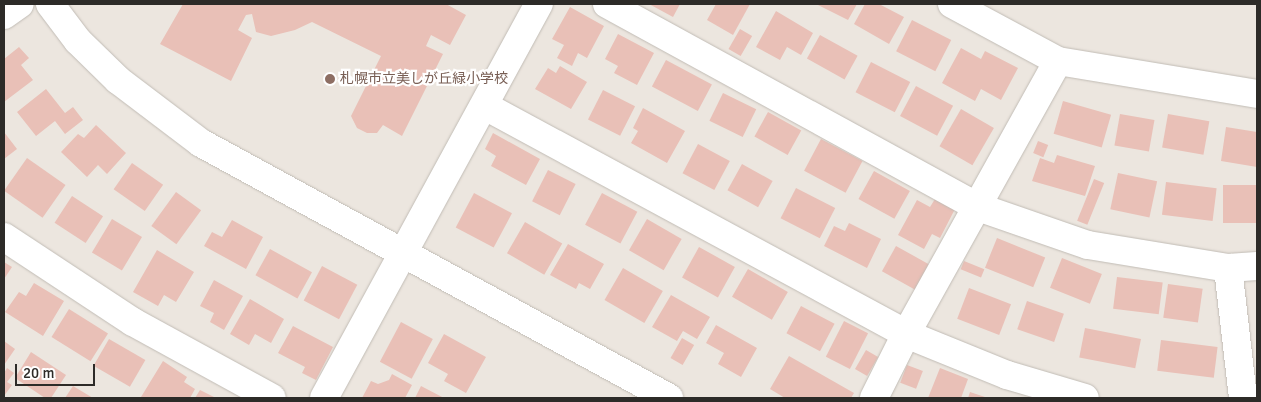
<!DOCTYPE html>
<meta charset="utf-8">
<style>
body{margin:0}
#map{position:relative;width:1261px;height:402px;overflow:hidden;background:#ece6df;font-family:Signika,"Noto Sans JP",sans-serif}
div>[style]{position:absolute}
.building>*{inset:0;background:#e9c0b7;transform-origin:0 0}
.roads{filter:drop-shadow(0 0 1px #c1bcb5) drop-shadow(0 0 1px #c1bcb5)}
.minor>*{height:28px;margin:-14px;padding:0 14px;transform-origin:14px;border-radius:14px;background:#fff}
.tertiary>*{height:28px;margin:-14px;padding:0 14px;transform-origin:14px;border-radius:14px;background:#fff}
.dots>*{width:14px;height:14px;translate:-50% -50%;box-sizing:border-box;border:2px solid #fff;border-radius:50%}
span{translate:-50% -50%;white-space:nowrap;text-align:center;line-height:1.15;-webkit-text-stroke:4.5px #fff;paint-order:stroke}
.education-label{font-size:14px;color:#785e54}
.left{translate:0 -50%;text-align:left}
.frame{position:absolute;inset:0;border:5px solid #2d2b28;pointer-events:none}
.scale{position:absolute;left:15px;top:364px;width:80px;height:22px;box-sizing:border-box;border:2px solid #2d2b28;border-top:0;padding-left:6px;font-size:15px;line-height:18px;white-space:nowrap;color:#2d2b28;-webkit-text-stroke:4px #fff;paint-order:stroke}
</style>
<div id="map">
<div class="building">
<div style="clip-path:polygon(183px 4px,446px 4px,466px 15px,450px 45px,431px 35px,426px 46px,443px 54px,402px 136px,383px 125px,377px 133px,367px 133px,357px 128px,351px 116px,381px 56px,312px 22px,295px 30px,271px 36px,256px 32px,252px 14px,246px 15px,238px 30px,252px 38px,231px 81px,160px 44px)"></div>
<div style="clip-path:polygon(649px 4px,680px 4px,673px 17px)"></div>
<div style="clip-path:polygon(716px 4px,750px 4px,733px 35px,707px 20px)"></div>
<div style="clip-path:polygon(816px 4px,857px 4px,848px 20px)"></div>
<div style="clip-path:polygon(865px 4px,879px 4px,904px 17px,889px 44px,854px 24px)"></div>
<div style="clip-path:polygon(570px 7px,604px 26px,587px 58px,578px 53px,572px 66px,557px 58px,564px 45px,552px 39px)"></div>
<div style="clip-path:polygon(776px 11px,813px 33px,801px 55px,787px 47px,780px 60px,756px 47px)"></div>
<div style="left:912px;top:20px;width:44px;height:35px;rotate:27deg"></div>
<div style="left:740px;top:29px;width:14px;height:23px;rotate:30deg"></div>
<div style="clip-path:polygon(618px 34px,654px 53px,637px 85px,614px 73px,618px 66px,605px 59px)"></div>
<div style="left:820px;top:35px;width:43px;height:27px;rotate:29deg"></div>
<div style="clip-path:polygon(19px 47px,29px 58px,21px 65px,33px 80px,4px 102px,4px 59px)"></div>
<div style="clip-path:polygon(961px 48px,981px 59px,985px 51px,1018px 68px,1001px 100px,981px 89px,975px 101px,942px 83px)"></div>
<div style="left:666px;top:60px;width:52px;height:30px;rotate:28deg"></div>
<div style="left:871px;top:62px;width:44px;height:34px;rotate:27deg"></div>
<div style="clip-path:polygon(560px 66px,587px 82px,571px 109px,535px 89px,548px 68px,556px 73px)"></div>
<div style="left:916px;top:86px;width:42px;height:34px;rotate:28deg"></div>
<div style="clip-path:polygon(46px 89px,65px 113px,73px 107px,83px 120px,65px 134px,55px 121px,36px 136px,17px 112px)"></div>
<div style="left:603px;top:90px;width:36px;height:33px;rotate:27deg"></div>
<div style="left:723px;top:93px;width:37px;height:31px;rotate:26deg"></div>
<div style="left:1063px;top:101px;width:50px;height:34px;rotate:16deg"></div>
<div style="clip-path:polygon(643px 108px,685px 131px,667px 163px,631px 143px,638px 131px,633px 128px)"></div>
<div style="left:961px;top:109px;width:38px;height:43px;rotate:30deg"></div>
<div style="left:768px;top:112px;width:38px;height:28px;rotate:29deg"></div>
<div style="left:1120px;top:114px;width:35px;height:32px;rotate:10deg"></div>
<div style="left:1168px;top:114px;width:42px;height:34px;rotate:10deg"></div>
<div style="clip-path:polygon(96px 125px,126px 153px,107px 174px,98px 165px,87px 177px,61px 152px,78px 134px,84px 138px)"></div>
<div style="clip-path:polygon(1226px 127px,1257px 132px,1257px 167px,1221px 161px)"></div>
<div style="clip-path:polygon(4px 132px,17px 149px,4px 159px)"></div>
<div style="clip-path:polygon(493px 133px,540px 159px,526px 185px,491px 166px,496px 156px,485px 149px)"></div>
<div style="left:821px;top:139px;width:47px;height:36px;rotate:28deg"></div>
<div style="left:1038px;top:141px;width:11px;height:13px;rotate:22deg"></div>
<div style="left:698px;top:144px;width:36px;height:33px;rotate:28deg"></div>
<div style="clip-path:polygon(1057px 155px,1095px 166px,1085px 196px,1032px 181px,1040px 158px,1054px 163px)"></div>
<div style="left:27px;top:158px;width:47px;height:40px;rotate:35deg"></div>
<div style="left:132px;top:163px;width:38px;height:32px;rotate:35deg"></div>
<div style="left:742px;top:164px;width:35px;height:30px;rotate:29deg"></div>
<div style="left:548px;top:170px;width:31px;height:35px;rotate:27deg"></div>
<div style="left:874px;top:171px;width:41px;height:32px;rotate:29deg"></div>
<div style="left:1118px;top:173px;width:40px;height:37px;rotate:12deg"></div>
<div style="left:1094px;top:179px;width:11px;height:45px;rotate:22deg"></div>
<div style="left:1166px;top:182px;width:51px;height:33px;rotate:7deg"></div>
<div style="left:1257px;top:185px;width:38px;height:34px;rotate:90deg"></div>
<div style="left:796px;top:188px;width:44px;height:34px;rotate:27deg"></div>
<div style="left:176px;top:192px;width:31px;height:42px;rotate:36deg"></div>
<div style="left:474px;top:193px;width:43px;height:39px;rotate:28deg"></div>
<div style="left:602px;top:193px;width:40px;height:36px;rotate:28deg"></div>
<div style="left:72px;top:196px;width:37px;height:32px;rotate:33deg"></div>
<div style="clip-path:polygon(935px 199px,955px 209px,940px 238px,932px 234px,924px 249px,898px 235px,917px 200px,930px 207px)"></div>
<div style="left:112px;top:219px;width:35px;height:39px;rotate:31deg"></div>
<div style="left:647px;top:219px;width:40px;height:36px;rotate:30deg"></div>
<div style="clip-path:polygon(232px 220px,263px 237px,246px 269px,204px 246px,212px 232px,222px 237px)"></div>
<div style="left:525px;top:222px;width:43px;height:36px;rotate:30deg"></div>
<div style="clip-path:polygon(849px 223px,881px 239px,867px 268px,824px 246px,834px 226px,845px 231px)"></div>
<div style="left:997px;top:238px;width:52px;height:32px;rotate:22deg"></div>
<div style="clip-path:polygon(568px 244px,604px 264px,590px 289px,579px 283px,576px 289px,550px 275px)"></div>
<div style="left:896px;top:246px;width:39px;height:29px;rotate:29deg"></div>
<div style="left:699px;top:247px;width:41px;height:35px;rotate:29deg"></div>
<div style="left:270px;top:249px;width:48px;height:30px;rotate:29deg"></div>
<div style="clip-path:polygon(157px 250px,194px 272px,176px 302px,164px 295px,158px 306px,133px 292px)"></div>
<div style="left:1062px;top:258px;width:43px;height:32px;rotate:22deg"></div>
<div style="left:964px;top:261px;width:22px;height:9px;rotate:22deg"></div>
<div style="clip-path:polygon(4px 262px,12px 267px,4px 279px)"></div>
<div style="left:322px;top:266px;width:40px;height:39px;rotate:28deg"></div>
<div style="left:623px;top:268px;width:46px;height:37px;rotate:30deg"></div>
<div style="left:748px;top:269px;width:46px;height:32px;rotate:30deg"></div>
<div style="left:1117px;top:277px;width:46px;height:32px;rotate:7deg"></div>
<div style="clip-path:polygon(214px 280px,243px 296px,224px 330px,210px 322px,214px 313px,200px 306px)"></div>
<div style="clip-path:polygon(34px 283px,64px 301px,43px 336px,5px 312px,19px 292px,26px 296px)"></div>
<div style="left:1168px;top:284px;width:35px;height:34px;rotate:8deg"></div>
<div style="left:969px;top:288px;width:45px;height:33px;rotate:21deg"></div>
<div style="clip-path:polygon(671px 295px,710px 317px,697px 339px,683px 331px,677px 341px,652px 327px)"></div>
<div style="clip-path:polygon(250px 299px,284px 319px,271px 343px,255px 334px,249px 345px,230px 334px)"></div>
<div style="left:1027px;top:301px;width:39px;height:30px;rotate:19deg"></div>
<div style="left:801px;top:306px;width:38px;height:31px;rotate:28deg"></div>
<div style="left:69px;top:309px;width:46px;height:33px;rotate:32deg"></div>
<div style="left:844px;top:321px;width:27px;height:40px;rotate:27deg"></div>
<div style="left:401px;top:322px;width:36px;height:45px;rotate:28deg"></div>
<div style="clip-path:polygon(716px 325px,757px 348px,741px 377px,718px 364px,724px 353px,706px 343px)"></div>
<div style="clip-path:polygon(293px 326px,333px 347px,316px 380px,302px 373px,305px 367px,278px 353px)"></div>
<div style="left:1085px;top:328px;width:57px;height:30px;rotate:11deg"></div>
<div style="clip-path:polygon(444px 334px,486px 357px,466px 393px,444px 381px,448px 374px,428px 363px)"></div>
<div style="left:682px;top:338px;width:14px;height:23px;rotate:30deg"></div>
<div style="left:109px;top:339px;width:42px;height:31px;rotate:30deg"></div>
<div style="left:1161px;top:340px;width:57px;height:31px;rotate:7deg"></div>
<div style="clip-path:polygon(4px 341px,15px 349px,4px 365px)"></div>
<div style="left:866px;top:350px;width:14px;height:22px;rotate:30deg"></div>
<div style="clip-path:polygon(31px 352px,66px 375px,51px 398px,45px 398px,15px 378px)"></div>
<div style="clip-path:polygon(789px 356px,854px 393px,851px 398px,785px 398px,770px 389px)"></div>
<div style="clip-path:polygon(163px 361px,187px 377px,184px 382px,195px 389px,190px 398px,141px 397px)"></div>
<div style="left:907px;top:365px;width:17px;height:19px;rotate:21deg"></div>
<div style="clip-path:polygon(7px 368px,14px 373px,7px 382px,12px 385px,4px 396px,4px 373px)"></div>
<div style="clip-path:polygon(940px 368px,968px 379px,961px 398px,928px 398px)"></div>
<div style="clip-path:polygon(392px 374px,412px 385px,405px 398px,362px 398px,371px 381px,378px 384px,389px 380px)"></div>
<div style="clip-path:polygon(73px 386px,93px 398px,65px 398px)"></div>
<div style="clip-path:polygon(421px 386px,444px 398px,415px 398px)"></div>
<div style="clip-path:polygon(200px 390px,216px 398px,195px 398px)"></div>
<div style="clip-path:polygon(970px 392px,988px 398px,968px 398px)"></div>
</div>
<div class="roads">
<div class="minor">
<div style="left:607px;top:4px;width:423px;rotate:28.7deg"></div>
<div style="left:978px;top:207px;width:116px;rotate:19.1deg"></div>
<div style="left:1088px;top:245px;width:142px;rotate:9.3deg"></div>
<div style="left:1228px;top:268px;width:29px;rotate:-4deg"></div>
<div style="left:952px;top:4px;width:120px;rotate:28.3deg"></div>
<div style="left:1058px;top:61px;width:202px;rotate:9.4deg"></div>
<div style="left:4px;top:15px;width:19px;rotate:-35deg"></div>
<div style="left:485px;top:106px;width:479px;rotate:28.4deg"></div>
<div style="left:906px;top:334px;width:109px;rotate:22.1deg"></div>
<div style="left:1007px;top:375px;width:81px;rotate:16.4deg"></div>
<div style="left:4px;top:237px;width:154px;rotate:33.4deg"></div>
<div style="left:133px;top:322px;width:158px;rotate:28.7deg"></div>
<div style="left:1228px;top:268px;width:131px;rotate:83.4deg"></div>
<div style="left:324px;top:398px;width:449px;rotate:-61.4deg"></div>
<div style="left:874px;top:398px;width:72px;rotate:-63.4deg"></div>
<div style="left:906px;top:334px;width:312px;rotate:-60.9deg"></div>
</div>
<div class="tertiary">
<div style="left:50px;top:4px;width:46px;rotate:52.9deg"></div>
<div style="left:78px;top:41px;width:56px;rotate:44.3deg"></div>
<div style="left:118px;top:80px;width:104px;rotate:37.2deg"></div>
<div style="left:201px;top:143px;width:533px;rotate:28.58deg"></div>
</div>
</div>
<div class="dots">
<div style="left:330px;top:79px;background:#8d6e63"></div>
</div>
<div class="education-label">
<span class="left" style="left:340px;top:79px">札幌市立美しが丘緑小学校</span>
</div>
<div class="frame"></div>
<div class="scale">20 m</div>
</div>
